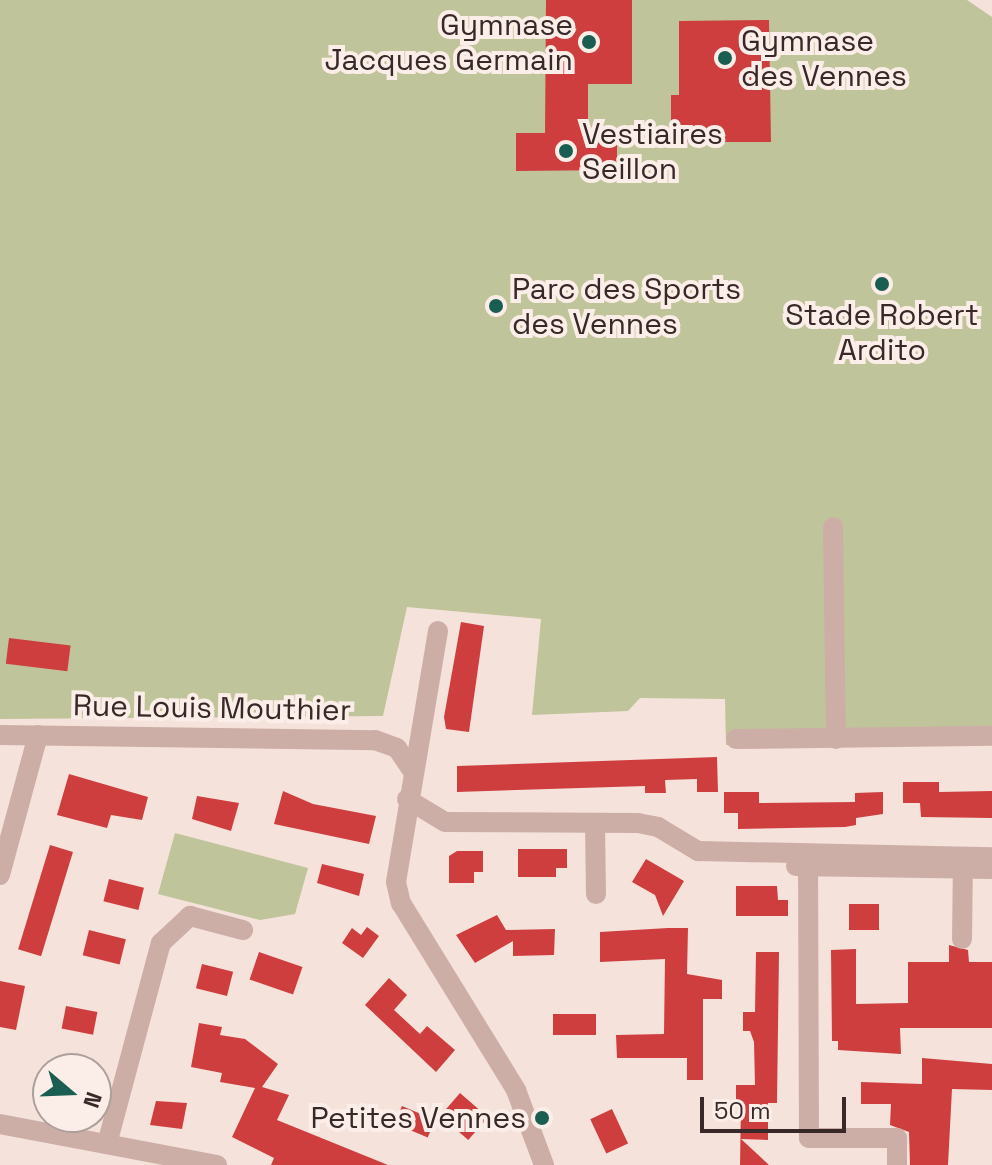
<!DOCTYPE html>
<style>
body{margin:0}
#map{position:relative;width:992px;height:1165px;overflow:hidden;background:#f4e2db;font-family:"Space Grotesk",sans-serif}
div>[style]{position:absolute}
.green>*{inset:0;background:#c0c49a}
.building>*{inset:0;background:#cf3e3f;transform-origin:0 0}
.minor>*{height:20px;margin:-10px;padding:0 10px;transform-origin:10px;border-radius:10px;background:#cdaea6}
.dots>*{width:22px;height:22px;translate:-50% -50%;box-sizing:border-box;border:4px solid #fbeee8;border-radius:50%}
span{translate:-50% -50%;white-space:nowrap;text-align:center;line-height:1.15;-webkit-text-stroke:8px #fbeee8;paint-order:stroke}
.poi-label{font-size:30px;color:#382928}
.right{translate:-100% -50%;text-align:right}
.left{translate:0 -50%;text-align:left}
.street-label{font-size:30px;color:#382928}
.north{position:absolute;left:32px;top:1053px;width:80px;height:80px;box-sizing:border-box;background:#fbeee8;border:2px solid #ad9f9b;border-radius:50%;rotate:109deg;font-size:22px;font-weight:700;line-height:32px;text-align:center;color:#382928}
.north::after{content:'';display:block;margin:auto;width:28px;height:36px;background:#1a5d51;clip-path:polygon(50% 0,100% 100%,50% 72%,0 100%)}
.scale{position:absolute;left:700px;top:1097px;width:146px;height:36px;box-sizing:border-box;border:4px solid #382928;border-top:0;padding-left:10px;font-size:24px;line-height:28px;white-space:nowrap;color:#382928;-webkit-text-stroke:6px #fbeee8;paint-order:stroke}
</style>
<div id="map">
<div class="green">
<div style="clip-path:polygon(0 0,967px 0,992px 17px,992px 744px,726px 745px,725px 699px,640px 698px,628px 711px,532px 715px,541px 619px,407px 607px,383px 716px,0 719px)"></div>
<div style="clip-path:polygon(175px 833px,308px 868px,295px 914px,260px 920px,158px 894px)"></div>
</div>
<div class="building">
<div style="clip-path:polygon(546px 0,632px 0,632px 84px,588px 84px,588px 132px,617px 132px,617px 170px,516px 171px,516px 133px,545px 133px)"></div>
<div style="clip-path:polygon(769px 20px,771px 142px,680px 142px,680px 122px,671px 122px,671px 95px,679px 95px,679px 21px)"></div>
<div style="clip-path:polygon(461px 622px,484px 626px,469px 732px,446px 729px,444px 717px)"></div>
<div style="left:9px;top:638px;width:62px;height:26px;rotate:7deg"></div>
<div style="clip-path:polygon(717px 757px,718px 792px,697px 792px,697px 779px,665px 780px,666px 793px,645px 793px,645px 786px,457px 792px,457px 766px)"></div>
<div style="clip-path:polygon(69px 774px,148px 797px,142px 820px,111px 815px,107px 828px,57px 815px)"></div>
<div style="clip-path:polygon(903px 782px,939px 782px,939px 792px,992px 791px,992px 818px,921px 817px,920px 803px,903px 803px)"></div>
<div style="clip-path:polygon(283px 791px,313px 804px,376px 816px,369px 844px,274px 824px)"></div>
<div style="clip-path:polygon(724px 792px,759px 792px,759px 803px,855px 802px,855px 793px,883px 792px,883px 814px,856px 818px,856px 825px,845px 827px,738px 829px,738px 813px,724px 813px)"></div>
<div style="clip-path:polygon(197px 796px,239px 803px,231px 831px,192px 819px)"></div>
<div style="left:50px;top:845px;width:24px;height:109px;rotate:17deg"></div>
<div style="clip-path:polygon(518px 849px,567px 849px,567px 868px,556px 868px,556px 877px,518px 877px)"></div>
<div style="clip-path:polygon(457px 851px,483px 851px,483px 872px,474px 872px,474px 883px,449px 883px,449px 856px)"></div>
<div style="clip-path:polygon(646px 859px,684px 881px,663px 916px,655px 895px,632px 882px)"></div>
<div style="clip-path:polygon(322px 864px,364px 874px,359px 896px,317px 883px)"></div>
<div style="left:109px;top:879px;width:36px;height:23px;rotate:14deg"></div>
<div style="clip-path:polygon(736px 886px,777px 886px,778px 900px,788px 900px,788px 916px,736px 916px)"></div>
<div style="left:849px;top:904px;width:30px;height:26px"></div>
<div style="clip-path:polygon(497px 915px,506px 930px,555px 929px,554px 955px,513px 956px,513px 941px,475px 963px,456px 935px)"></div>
<div style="clip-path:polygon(367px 927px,379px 936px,363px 958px,342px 943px,352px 928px,361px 935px)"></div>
<div style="clip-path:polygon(668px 928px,688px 928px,687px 974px,722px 980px,722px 999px,703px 999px,703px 1080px,687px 1080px,687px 1058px,617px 1058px,616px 1035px,664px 1034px,665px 959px,600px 962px,600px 932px)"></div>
<div style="left:89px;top:930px;width:38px;height:26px;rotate:14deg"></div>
<div style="clip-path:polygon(949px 945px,968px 950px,969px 962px,992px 962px,992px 1028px,900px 1028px,901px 1054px,838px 1050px,838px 1041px,832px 1041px,831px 950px,856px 949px,856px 1004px,908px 1003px,908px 962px,949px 962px)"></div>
<div style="left:259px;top:952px;width:46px;height:29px;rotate:19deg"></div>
<div style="clip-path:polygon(756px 952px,779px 952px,777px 1103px,768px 1103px,768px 1140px,741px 1139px,769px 1165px,740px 1165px,741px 1104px,736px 1104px,736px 1085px,755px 1085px,754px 1042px,750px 1031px,743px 1031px,743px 1012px,755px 1012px)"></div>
<div style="left:202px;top:964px;width:32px;height:25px;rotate:14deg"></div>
<div style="clip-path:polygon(389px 978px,407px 995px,394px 1010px,420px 1034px,427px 1026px,455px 1050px,436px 1072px,365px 1005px)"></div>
<div style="clip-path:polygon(0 981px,25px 986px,16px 1030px,0 1027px)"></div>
<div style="left:66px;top:1006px;width:32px;height:23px;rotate:11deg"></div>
<div style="left:596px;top:1014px;width:21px;height:43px;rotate:90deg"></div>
<div style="clip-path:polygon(199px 1023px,222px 1027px,220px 1035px,245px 1039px,278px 1064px,262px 1087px,289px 1095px,277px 1120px,388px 1165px,271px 1165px,274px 1158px,232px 1137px,255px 1088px,220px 1082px,222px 1073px,191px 1067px)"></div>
<div style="clip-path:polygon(922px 1058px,992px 1064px,992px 1090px,952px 1089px,948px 1165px,910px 1165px,909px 1132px,890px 1125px,891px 1104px,861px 1104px,861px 1082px,922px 1084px)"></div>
<div style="left:460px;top:1093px;width:37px;height:30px;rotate:41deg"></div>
<div style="clip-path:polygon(156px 1101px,187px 1103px,182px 1129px,150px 1125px)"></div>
<div style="left:402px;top:1106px;width:36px;height:19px;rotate:23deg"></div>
<div style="left:612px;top:1109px;width:38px;height:24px;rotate:65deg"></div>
</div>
<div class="minor">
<div style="left:833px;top:527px;width:212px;rotate:89.2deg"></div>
<div style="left:438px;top:631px;width:254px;rotate:99.5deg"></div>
<div style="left:396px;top:882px;width:22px;rotate:77deg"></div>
<div style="left:401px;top:903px;width:220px;rotate:58.4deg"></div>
<div style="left:516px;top:1090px;width:80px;rotate:69.5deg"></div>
<div style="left:0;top:735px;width:375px;rotate:0.8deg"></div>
<div style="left:375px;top:740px;width:23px;rotate:20deg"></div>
<div style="left:397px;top:748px;width:25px;rotate:56deg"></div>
<div style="left:736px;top:739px;width:256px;rotate:-0.7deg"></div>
<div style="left:407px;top:799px;width:44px;rotate:31.2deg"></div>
<div style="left:445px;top:822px;width:193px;rotate:0.3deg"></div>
<div style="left:638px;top:823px;width:20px;rotate:11deg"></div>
<div style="left:658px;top:827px;width:47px;rotate:31deg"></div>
<div style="left:698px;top:851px;width:294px;rotate:1.2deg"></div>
<div style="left:595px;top:823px;width:71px;rotate:89.2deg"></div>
<div style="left:808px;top:854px;width:284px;rotate:89.8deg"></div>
<div style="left:809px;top:1138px;width:88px"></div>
<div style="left:897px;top:1138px;width:27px;rotate:90deg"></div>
<div style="left:796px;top:866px;width:195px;rotate:0.9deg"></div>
<div style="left:0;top:875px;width:145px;rotate:-74.8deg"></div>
<div style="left:962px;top:939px;width:79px;rotate:-89.3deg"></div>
<div style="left:0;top:1124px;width:221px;rotate:10.7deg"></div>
<div style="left:107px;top:1144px;width:208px;rotate:-75deg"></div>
<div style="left:161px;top:943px;width:40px;rotate:-43deg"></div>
<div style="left:190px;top:916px;width:55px;rotate:14.8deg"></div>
</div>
<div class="dots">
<div style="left:589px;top:42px;background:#1a5d51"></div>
<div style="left:725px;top:58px;background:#1a5d51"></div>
<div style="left:566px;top:151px;background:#1a5d51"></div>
<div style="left:882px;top:284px;background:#1a5d51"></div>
<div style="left:496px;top:306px;background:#1a5d51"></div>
<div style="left:542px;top:1118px;background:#1a5d51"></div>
</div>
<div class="poi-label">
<span class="right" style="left:573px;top:42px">Gymnase<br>Jacques Germain</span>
<span class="left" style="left:741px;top:58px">Gymnase<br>des Vennes</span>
<span class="left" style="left:582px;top:151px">Vestiaires<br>Seillon</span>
<span class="left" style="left:512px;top:306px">Parc des Sports<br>des Vennes</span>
<span style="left:882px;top:332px">Stade Robert<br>Ardito</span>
<span class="right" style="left:526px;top:1118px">Petites Vennes</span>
</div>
<div class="street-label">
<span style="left:212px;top:708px;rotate:1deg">Rue Louis Mouthier</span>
</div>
<div class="north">N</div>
<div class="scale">50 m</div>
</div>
